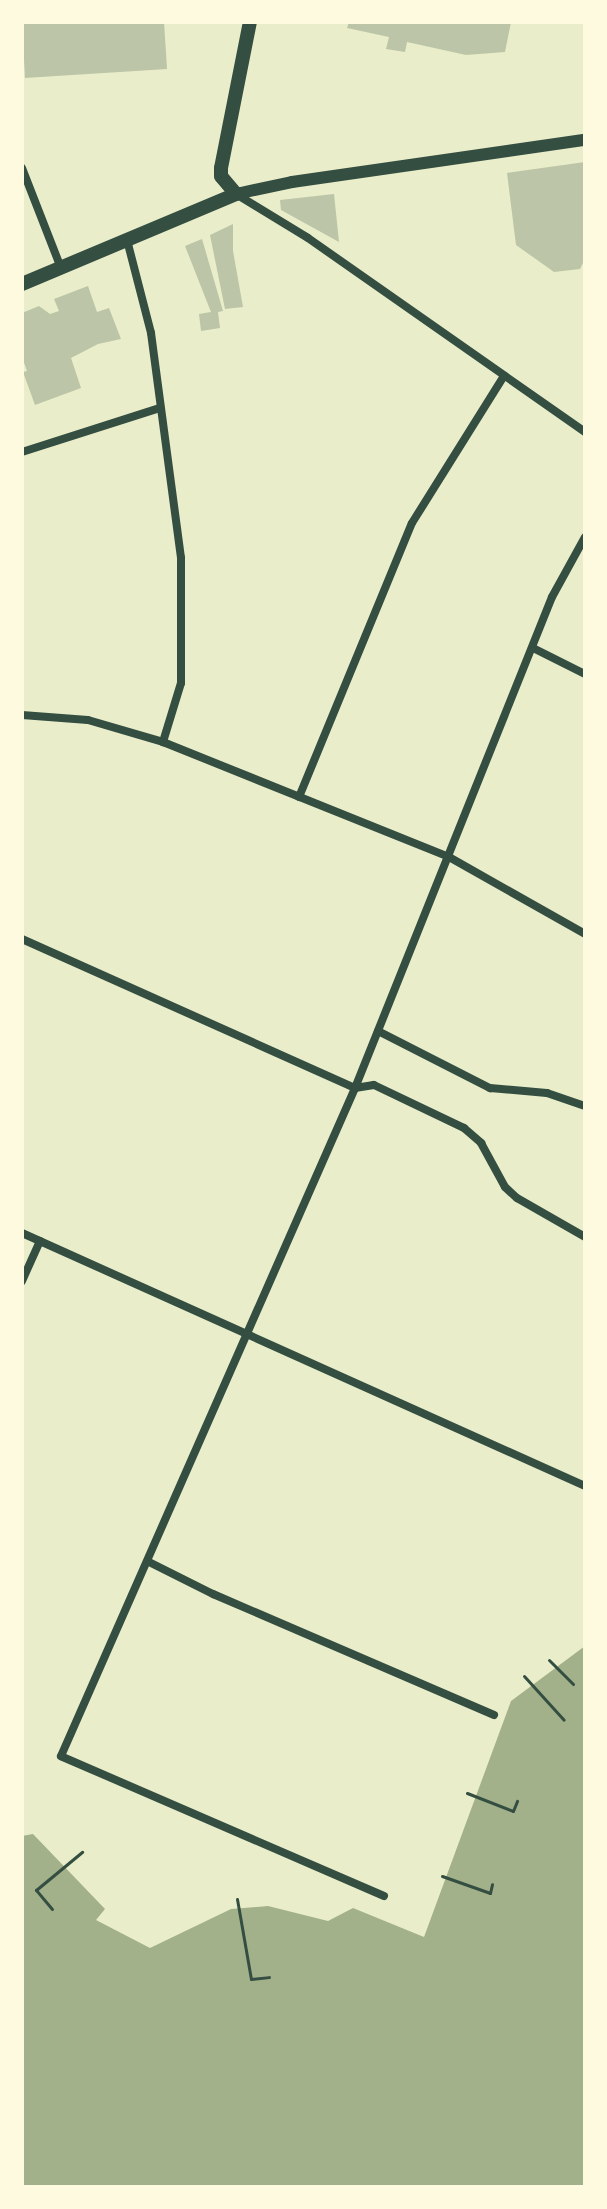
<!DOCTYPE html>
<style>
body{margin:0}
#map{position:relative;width:607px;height:2209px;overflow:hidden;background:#e9edc9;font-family:"Fira Sans",sans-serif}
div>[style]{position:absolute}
.water>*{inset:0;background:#a3b18a}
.building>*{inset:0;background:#bcc5a7}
.path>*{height:3px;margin:-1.5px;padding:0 1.5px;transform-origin:1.5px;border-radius:1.5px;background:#344e41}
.minor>*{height:8px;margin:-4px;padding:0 4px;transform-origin:4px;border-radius:4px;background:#344e41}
.secondary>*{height:12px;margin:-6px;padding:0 6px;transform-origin:6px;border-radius:6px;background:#344e41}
.primary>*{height:14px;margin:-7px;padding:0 7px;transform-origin:7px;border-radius:7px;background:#344e41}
span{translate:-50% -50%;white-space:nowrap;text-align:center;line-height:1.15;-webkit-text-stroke:8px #fefae0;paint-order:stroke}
.frame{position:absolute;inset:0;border:24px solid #fefae0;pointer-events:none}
</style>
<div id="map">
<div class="water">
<div style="clip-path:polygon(585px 1646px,585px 2187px,22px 2187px,22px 1836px,33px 1834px,105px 1909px,96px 1920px,150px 1948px,231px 1909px,268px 1906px,328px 1921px,353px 1908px,424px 1937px,511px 1701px)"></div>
</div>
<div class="building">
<div style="clip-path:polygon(22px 22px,164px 22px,167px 69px,25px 78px)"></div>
<div style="clip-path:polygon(349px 22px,511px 22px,505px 52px,466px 55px,407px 42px,405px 52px,386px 49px,389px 37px,347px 28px)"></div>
<div style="clip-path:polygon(585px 162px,585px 259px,580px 269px,554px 272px,516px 245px,507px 173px)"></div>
<div style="clip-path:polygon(334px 194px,339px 242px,281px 210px,280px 200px)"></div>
<div style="clip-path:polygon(233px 224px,233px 251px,243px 307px,225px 309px,210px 235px)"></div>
<div style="clip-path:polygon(202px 239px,223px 311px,218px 312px,220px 328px,201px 331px,199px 314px,211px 312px,185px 246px)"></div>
<div style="clip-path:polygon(88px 286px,97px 312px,109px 308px,121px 339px,98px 344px,71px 358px,81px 388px,35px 405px,23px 372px,27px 371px,22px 357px,22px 313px,39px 306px,50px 314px,59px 311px,54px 299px)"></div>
</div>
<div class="path">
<div style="left:549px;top:1660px;width:34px;rotate:45deg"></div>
<div style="left:524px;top:1676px;width:59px;rotate:47.7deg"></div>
<div style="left:467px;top:1793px;width:49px;rotate:21.4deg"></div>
<div style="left:513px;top:1811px;width:11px;rotate:-68deg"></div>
<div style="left:442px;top:1876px;width:51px;rotate:19.5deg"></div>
<div style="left:490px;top:1893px;width:9px;rotate:-77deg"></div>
<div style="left:237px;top:1899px;width:81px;rotate:80.1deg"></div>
<div style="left:251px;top:1979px;width:18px;rotate:-6deg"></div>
<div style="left:52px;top:1909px;width:25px;rotate:-130deg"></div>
<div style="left:36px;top:1890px;width:60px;rotate:-39.6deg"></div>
</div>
<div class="minor">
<div style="left:22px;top:168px;width:107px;rotate:68.7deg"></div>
<div style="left:236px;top:194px;width:84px;rotate:31.4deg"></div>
<div style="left:308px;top:238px;width:338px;rotate:35deg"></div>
<div style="left:127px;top:240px;width:96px;rotate:75.5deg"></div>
<div style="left:151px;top:333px;width:227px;rotate:82.4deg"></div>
<div style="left:181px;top:558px;width:125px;rotate:90deg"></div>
<div style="left:181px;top:683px;width:62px;rotate:107deg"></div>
<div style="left:22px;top:452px;width:145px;rotate:-17.7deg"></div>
<div style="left:533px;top:648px;width:58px;rotate:26.6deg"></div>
<div style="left:22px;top:715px;width:66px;rotate:4.3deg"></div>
<div style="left:88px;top:720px;width:78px;rotate:16.3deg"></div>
<div style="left:163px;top:742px;width:308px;rotate:21.9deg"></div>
<div style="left:449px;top:857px;width:156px;rotate:29.5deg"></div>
<div style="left:299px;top:797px;width:296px;rotate:-67.6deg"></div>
<div style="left:412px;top:523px;width:173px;rotate:-58deg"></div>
<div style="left:22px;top:939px;width:365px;rotate:24.1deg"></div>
<div style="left:355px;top:1088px;width:19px;rotate:-9deg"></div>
<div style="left:374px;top:1085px;width:100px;rotate:25.5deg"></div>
<div style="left:464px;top:1128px;width:23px;rotate:41deg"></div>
<div style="left:481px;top:1143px;width:50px;rotate:61.4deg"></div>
<div style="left:505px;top:1187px;width:16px;rotate:43deg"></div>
<div style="left:517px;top:1198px;width:78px;rotate:29.8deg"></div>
<div style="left:378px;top:1031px;width:126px;rotate:27deg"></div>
<div style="left:490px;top:1088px;width:57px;rotate:5deg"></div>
<div style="left:547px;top:1093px;width:40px;rotate:18.9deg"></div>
<div style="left:22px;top:1233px;width:617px;rotate:24.2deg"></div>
<div style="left:22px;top:1281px;width:44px;rotate:-65.8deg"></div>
<div style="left:149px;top:1562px;width:72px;rotate:26.6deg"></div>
<div style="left:213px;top:1594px;width:306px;rotate:23.3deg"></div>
<div style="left:384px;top:1896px;width:352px;rotate:-156.6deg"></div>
<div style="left:61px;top:1756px;width:730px;rotate:-66.24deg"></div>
<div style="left:355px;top:1088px;width:529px;rotate:-68.14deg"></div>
<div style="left:552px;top:597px;width:68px;rotate:-61.2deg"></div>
</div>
<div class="secondary">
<div style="left:236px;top:194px;width:57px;rotate:-12.1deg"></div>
<div style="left:292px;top:182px;width:296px;rotate:-8.2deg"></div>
</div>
<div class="primary">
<div style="left:22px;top:284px;width:232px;rotate:-22.8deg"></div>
<div style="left:236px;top:194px;width:23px;rotate:-130deg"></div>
<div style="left:221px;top:176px;width:8px;rotate:-90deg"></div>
<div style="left:221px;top:168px;width:149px;rotate:-78.8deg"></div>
</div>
<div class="frame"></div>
</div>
